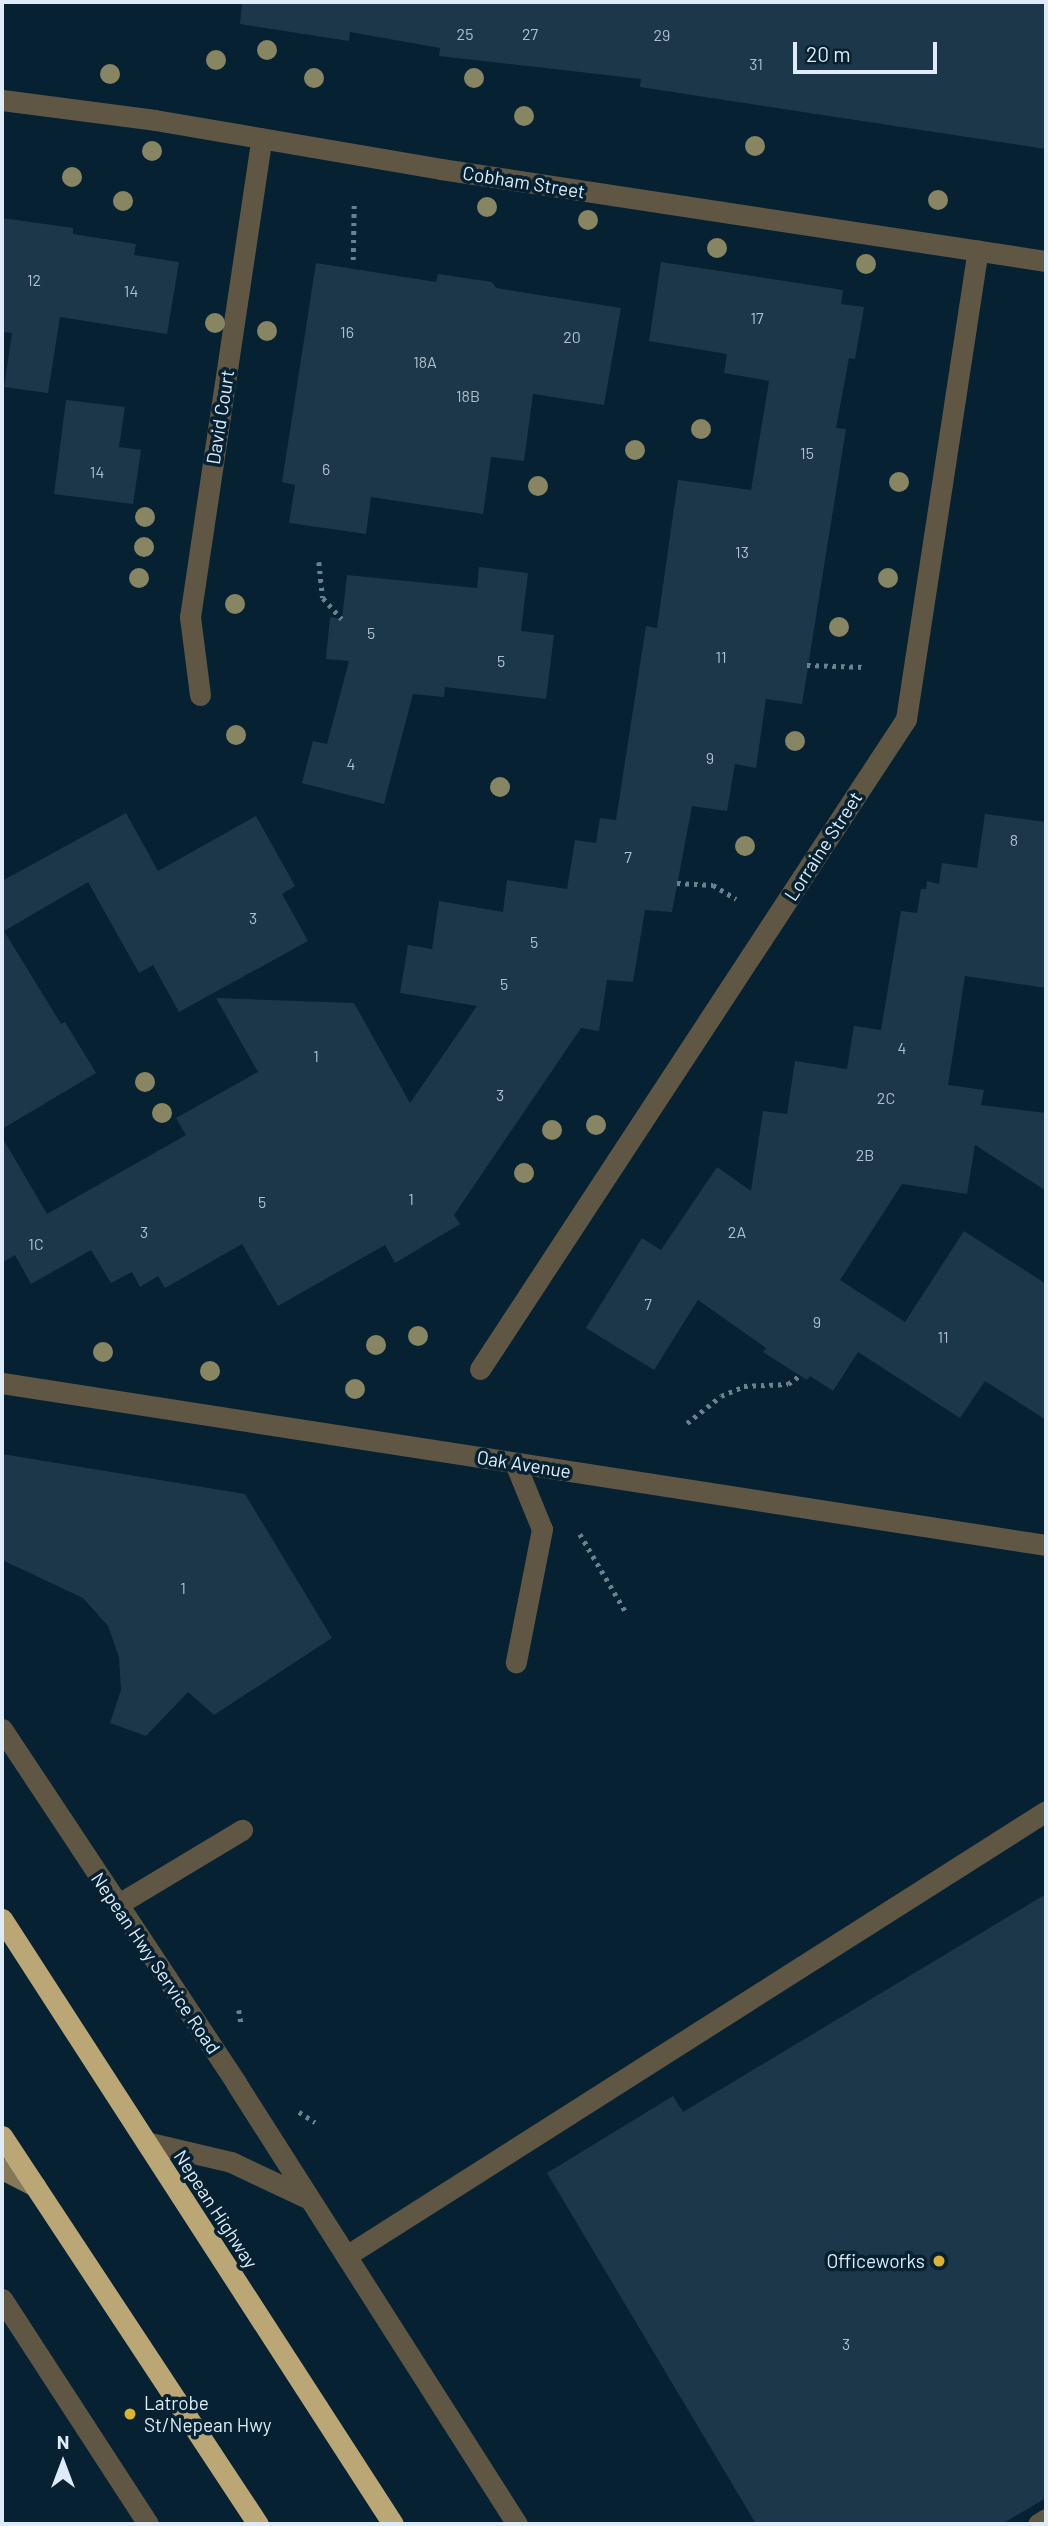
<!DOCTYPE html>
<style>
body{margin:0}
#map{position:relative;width:1048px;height:2526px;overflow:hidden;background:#062132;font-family:Barlow,sans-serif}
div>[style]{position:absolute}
.building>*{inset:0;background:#1c3749}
.path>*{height:4.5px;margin-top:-2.25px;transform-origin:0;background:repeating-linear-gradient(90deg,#6c8190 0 3.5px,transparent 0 8.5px)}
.lane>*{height:21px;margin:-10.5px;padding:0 10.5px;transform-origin:10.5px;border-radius:10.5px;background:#5f5744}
.street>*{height:21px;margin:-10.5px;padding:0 10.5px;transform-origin:10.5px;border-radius:10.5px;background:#5f5744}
.secondary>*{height:21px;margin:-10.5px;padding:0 10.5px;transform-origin:10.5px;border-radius:10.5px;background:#847858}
.highway>*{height:21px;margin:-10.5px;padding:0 10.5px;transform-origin:10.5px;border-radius:10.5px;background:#bba776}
.trees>*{width:20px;height:20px;margin:-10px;border-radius:50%;background:#888562}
.dots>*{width:19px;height:19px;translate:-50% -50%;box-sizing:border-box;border:4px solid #062132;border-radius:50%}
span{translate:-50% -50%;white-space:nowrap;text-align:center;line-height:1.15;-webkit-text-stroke:7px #062132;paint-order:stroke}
.number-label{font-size:16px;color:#adbfcc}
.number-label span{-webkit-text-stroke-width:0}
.street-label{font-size:19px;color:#ddecf8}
.poi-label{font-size:19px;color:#ddecf8}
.right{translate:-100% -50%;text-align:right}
.left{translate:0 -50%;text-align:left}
.frame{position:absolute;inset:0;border:4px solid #ddecf8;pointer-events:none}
.north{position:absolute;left:28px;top:2428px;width:70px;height:70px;-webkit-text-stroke:5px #062132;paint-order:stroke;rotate:0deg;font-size:19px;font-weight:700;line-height:28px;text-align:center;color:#ddecf8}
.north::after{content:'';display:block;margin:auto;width:24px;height:32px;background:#ddecf8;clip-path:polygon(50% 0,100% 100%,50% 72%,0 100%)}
.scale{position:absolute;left:793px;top:42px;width:144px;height:32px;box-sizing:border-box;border:4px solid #ddecf8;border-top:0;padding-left:9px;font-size:21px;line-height:24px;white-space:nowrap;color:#ddecf8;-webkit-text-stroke:5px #062132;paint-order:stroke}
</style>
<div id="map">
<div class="building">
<div style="clip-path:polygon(242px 2px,1046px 2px,1046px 149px,640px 87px,641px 79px,439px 56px,440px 48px,350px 32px,349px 41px,240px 24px)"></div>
<div style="clip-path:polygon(2px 218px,73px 228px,73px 234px,136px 244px,134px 255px,179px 262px,167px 334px,60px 317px,48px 393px,4px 387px,12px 333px,2px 332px)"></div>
<div style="clip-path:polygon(661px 262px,843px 290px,841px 304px,864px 307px,855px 359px,849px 358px,836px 428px,846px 429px,802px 704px,766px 699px,756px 768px,735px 764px,727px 811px,692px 806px,672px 912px,645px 910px,633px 982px,607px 980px,599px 1031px,581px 1028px,454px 1215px,460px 1224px,395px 1263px,385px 1245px,278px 1306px,242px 1244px,165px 1288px,158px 1276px,140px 1287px,132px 1272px,111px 1283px,91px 1250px,31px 1284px,15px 1255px,2px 1263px,2px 1137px,47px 1214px,186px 1135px,176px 1118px,258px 1072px,216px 998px,354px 1003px,410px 1103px,477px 1006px,400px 993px,408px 945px,432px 949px,439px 901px,503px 912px,507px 880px,567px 889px,575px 840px,596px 843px,600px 818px,616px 820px,646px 626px,657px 628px,678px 480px,751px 490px,769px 381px,724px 373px,727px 354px,649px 341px)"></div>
<div style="clip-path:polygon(316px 263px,436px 282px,438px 274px,492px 282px,496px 288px,621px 308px,604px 405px,533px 394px,524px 461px,491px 457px,483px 514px,371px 497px,366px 534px,289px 523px,295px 485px,282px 482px)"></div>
<div style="clip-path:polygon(66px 400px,125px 407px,119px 447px,141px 450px,133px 504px,54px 494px)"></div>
<div style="clip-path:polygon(479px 567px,528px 573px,521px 631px,554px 635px,546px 699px,445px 687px,444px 697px,413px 694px,384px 804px,302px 783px,313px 741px,327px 744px,349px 661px,326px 659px,330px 617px,342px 619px,347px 575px,477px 588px)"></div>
<div style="clip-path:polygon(126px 813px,158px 871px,256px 816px,295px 886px,282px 894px,308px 941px,179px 1012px,153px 965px,139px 973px,88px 882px,4px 931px,61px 1024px,65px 1022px,96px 1073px,2px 1129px,2px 881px)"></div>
<div style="clip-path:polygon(985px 814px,1046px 822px,1046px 988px,965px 976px,948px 1085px,984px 1090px,981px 1105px,1046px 1113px,1046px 1191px,975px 1145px,967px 1194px,902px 1184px,840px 1280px,905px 1322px,964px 1231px,1046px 1284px,1046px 1420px,985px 1381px,960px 1418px,858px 1352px,833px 1391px,810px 1376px,807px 1380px,763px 1352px,766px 1348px,698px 1300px,654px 1370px,586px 1328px,642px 1238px,661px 1250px,717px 1167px,751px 1191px,763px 1111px,787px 1114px,795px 1061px,847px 1069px,854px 1026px,881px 1030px,901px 911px,917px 913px,921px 889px,926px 889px,927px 881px,939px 884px,942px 863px,977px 868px)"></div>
<div style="clip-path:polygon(2px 1454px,245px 1494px,332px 1638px,214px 1715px,188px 1692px,146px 1736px,110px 1723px,121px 1690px,119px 1657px,108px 1626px,83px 1598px,2px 1560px)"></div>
<div style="clip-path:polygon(1046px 1894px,1046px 2498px,1002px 2524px,756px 2524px,547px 2173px,673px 2096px,683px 2112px)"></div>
</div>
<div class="path">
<div style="left:353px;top:260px;width:58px;rotate:-89deg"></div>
<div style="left:319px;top:562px;width:36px;rotate:84deg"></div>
<div style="left:323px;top:598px;width:28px;rotate:48deg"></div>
<div style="left:807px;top:665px;width:58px;rotate:2deg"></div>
<div style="left:677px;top:883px;width:36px;rotate:3deg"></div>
<div style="left:713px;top:885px;width:27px;rotate:31deg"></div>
<div style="left:687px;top:1423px;width:43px;rotate:-38.5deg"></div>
<div style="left:721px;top:1396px;width:25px;rotate:-23deg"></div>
<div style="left:744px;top:1386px;width:44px;rotate:-2.6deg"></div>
<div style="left:788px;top:1384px;width:14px;rotate:-36deg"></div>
<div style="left:580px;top:1534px;width:93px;rotate:59.6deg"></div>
<div style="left:239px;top:2010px;width:13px;rotate:81deg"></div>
<div style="left:299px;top:2112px;width:19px;rotate:32deg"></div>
</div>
<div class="lane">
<div style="left:515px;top:1463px;width:71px;rotate:67.8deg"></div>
<div style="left:542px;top:1529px;width:136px;rotate:101.1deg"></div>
<div style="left:117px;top:1905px;width:146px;rotate:-31deg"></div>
<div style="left:346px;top:2256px;width:829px;rotate:-32.44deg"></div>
<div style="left:1038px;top:2524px;width:9px;rotate:-32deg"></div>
</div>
<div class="street">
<div style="left:2px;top:100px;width:154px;rotate:7.4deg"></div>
<div style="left:155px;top:120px;width:290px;rotate:9.7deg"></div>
<div style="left:441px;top:169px;width:612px;rotate:8.65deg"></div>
<div style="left:200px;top:695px;width:79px;rotate:-97.3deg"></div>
<div style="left:190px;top:617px;width:484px;rotate:-81.5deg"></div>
<div style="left:480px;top:1369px;width:777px;rotate:-56.76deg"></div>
<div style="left:906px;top:719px;width:474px;rotate:-81.3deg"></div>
<div style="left:2px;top:1383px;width:1056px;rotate:8.82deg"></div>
<div style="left:2px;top:1729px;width:424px;rotate:56.5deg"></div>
<div style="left:236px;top:2083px;width:523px;rotate:57.5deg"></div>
<div style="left:146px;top:2142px;width:87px;rotate:13.2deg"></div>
<div style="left:231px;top:2162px;width:82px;rotate:25.3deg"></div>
<div style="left:2px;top:2299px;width:268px;rotate:57deg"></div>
</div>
<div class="secondary">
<div style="left:2px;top:2169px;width:37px;rotate:27deg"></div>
</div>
<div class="highway">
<div style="left:2px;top:1919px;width:720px;rotate:57.13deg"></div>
<div style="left:2px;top:2136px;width:465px;rotate:56.6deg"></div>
</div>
<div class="trees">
<div style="left:267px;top:50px"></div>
<div style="left:216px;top:60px"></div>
<div style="left:110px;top:74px"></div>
<div style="left:314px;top:78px"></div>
<div style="left:474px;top:78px"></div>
<div style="left:524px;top:116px"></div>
<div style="left:755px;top:146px"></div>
<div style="left:152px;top:151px"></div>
<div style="left:72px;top:177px"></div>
<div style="left:938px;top:200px"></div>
<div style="left:123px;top:201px"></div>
<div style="left:487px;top:207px"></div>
<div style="left:588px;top:220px"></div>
<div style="left:717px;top:248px"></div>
<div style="left:866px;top:264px"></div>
<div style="left:215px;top:323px"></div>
<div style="left:267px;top:331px"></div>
<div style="left:701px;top:429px"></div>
<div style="left:635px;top:450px"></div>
<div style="left:899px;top:482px"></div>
<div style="left:538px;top:486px"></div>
<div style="left:145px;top:517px"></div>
<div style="left:144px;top:547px"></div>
<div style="left:139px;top:578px"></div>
<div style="left:888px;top:578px"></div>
<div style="left:235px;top:604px"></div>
<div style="left:839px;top:627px"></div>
<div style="left:236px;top:735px"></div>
<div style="left:795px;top:741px"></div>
<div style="left:500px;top:787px"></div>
<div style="left:745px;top:846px"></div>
<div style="left:145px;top:1082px"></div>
<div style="left:162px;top:1113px"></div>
<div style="left:596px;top:1125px"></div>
<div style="left:552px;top:1130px"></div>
<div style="left:524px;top:1173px"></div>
<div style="left:418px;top:1336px"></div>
<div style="left:376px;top:1345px"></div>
<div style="left:103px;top:1352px"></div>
<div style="left:210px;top:1371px"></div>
<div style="left:355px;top:1389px"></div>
</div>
<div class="dots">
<div style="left:939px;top:2261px;background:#ddb133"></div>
<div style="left:130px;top:2414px;background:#ddb133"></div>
</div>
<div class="number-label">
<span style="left:465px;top:34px">25</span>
<span style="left:530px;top:34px">27</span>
<span style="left:662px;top:35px">29</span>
<span style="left:756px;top:64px">31</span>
<span style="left:34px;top:280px">12</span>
<span style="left:131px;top:291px">14</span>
<span style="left:757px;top:318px">17</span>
<span style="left:347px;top:332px">16</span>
<span style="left:572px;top:337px">20</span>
<span style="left:425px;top:362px">18A</span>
<span style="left:468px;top:396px">18B</span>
<span style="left:807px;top:453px">15</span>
<span style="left:326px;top:469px">6</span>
<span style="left:97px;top:472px">14</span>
<span style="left:742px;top:552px">13</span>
<span style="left:371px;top:633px">5</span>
<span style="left:721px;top:657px">11</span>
<span style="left:501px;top:661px">5</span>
<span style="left:710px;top:758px">9</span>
<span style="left:351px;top:764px">4</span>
<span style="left:1014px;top:840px">8</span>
<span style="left:628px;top:857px">7</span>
<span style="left:253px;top:918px">3</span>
<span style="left:534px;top:942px">5</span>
<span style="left:504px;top:984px">5</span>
<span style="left:902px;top:1048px">4</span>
<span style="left:316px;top:1056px">1</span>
<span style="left:500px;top:1095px">3</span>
<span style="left:886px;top:1098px">2C</span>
<span style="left:865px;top:1155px">2B</span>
<span style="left:411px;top:1199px">1</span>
<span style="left:262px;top:1202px">5</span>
<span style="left:144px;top:1232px">3</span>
<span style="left:737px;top:1232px">2A</span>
<span style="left:36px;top:1244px">1C</span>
<span style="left:648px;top:1304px">7</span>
<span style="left:817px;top:1322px">9</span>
<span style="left:943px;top:1337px">11</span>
<span style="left:183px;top:1588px">1</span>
<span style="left:846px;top:2344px">3</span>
</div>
<div class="street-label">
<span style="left:524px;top:182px;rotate:9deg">Cobham Street</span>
<span style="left:220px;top:417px;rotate:-81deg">David Court</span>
<span style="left:823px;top:846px;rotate:-57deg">Lorraine Street</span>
<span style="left:524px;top:1464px;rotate:9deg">Oak Avenue</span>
<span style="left:156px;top:1963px;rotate:56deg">Nepean Hwy Service Road</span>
<span style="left:216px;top:2209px;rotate:57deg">Nepean Highway</span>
</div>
<div class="poi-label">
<span class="right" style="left:925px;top:2261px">Officeworks</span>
<span class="left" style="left:144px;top:2414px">Latrobe<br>St/Nepean Hwy</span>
</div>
<div class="frame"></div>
<div class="north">N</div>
<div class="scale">20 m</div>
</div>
